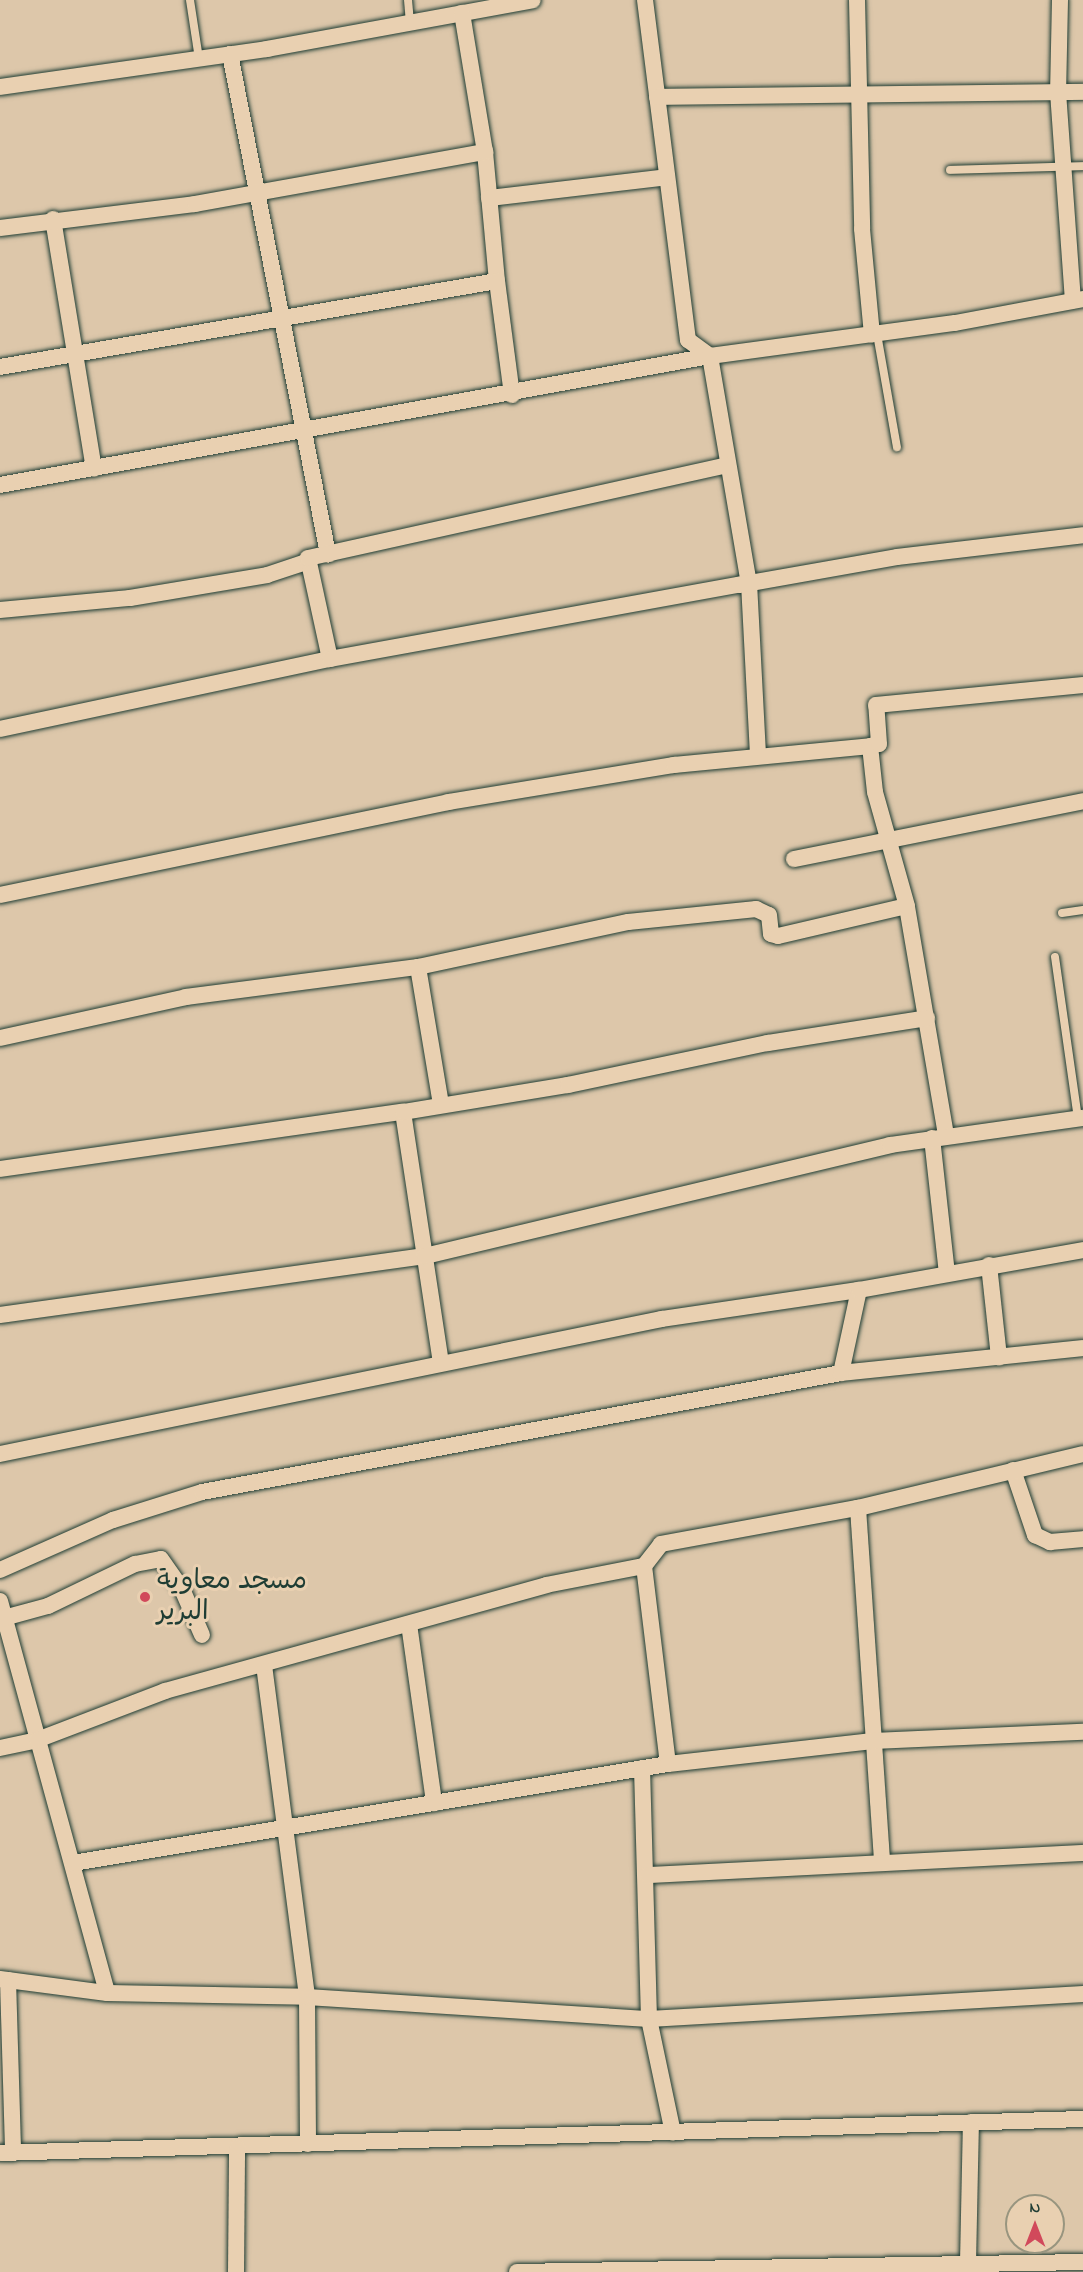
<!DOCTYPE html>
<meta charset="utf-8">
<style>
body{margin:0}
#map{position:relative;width:1083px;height:2272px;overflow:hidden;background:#ddc7aa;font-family:"Indie Flower","Playpen Sans Arabic",sans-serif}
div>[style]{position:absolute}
.roads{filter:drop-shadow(0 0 2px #1f3d34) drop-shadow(0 0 2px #1f3d34)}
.lane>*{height:8px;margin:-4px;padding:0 4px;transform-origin:4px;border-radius:4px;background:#e9d0b1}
.street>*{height:16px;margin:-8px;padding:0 8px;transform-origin:8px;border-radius:8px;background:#e9d0b1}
.dots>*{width:16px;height:16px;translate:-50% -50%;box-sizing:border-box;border:3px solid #e9d0b1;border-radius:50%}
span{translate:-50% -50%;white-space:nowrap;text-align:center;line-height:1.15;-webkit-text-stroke:6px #e9d0b1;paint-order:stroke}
.poi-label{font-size:27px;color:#1f3d34}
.left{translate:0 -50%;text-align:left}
.north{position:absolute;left:1005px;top:2194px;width:60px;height:60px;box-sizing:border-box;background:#e9d0b1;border:2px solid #98957f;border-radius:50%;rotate:0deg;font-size:16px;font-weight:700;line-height:24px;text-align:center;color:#1f3d34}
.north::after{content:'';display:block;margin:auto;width:21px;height:27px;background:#d1495b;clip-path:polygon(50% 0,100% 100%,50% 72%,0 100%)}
</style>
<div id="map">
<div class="roads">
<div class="lane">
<div style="left:190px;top:0;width:60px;rotate:81.3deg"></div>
<div style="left:408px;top:0;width:23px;rotate:85deg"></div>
<div style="left:950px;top:170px;width:133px;rotate:-1.7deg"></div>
<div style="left:877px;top:334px;width:115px;rotate:80deg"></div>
<div style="left:1062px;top:913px;width:21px;rotate:-8deg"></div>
<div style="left:1055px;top:957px;width:164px;rotate:81.9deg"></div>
</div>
<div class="street">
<div style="left:645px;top:0;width:343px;rotate:82.8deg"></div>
<div style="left:688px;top:340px;width:27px;rotate:36deg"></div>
<div style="left:710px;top:356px;width:230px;rotate:80.3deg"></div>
<div style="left:749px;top:583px;width:173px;rotate:87deg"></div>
<div style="left:857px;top:0;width:229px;rotate:88.7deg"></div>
<div style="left:862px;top:229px;width:106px;rotate:84.6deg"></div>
<div style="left:1060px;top:0;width:92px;rotate:91.2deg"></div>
<div style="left:1058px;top:92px;width:209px;rotate:85.9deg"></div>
<div style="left:230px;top:54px;width:510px;rotate:78.91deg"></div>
<div style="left:0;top:87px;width:270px;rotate:-8.1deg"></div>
<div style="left:267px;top:49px;width:270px;rotate:-10.4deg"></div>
<div style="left:657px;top:97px;width:426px;rotate:-0.7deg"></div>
<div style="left:485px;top:152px;width:130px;rotate:84.7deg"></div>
<div style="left:489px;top:198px;width:179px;rotate:-6.7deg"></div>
<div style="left:53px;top:219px;width:253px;rotate:80.7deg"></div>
<div style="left:0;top:228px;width:196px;rotate:-7deg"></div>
<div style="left:195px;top:204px;width:295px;rotate:-10.2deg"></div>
<div style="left:485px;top:152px;width:141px;rotate:-99.4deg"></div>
<div style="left:0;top:367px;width:504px;rotate:-9.82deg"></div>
<div style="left:497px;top:281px;width:115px;rotate:82.5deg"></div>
<div style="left:0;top:485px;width:722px;rotate:-10.3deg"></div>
<div style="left:710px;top:356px;width:247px;rotate:-7.7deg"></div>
<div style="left:955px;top:323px;width:130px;rotate:-10.6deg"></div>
<div style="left:0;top:610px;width:131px;rotate:-5.3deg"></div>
<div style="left:130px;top:598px;width:139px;rotate:-9.5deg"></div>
<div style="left:267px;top:575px;width:44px;rotate:-18.4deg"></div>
<div style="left:330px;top:659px;width:103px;rotate:-102.3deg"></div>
<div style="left:308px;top:558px;width:430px;rotate:-12.5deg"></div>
<div style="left:0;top:729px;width:337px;rotate:-12deg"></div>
<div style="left:330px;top:659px;width:416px;rotate:-10.3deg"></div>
<div style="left:739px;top:585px;width:160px;rotate:-10deg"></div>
<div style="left:897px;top:557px;width:187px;rotate:-6.7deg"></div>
<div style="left:794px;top:859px;width:295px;rotate:-11.3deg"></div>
<div style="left:0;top:895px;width:458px;rotate:-11.7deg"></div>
<div style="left:448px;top:802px;width:229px;rotate:-9.3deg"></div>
<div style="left:674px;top:765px;width:197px;rotate:-5.5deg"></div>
<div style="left:418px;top:967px;width:140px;rotate:80.5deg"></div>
<div style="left:0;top:1038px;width:190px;rotate:-12.4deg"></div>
<div style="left:186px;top:997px;width:234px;rotate:-7.4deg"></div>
<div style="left:418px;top:967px;width:215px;rotate:-12.1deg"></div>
<div style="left:628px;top:922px;width:129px;rotate:-5.8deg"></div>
<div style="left:756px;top:909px;width:14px;rotate:25deg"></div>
<div style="left:769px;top:915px;width:19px;rotate:84deg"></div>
<div style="left:771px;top:934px;width:7px;rotate:16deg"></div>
<div style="left:778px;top:936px;width:132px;rotate:-13.1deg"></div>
<div style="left:403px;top:1112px;width:254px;rotate:81.4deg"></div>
<div style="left:946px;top:1135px;width:232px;rotate:-99.7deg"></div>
<div style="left:907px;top:906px;width:118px;rotate:-105.7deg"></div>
<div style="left:875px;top:792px;width:46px;rotate:-96.2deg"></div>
<div style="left:870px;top:746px;width:9px;rotate:-13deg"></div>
<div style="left:879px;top:744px;width:39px;rotate:-94deg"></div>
<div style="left:876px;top:705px;width:208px;rotate:-5.5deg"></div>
<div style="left:932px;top:1138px;width:136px;rotate:83.7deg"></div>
<div style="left:0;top:1169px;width:407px;rotate:-8.1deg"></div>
<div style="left:403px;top:1112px;width:167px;rotate:-9.3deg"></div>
<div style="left:568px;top:1085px;width:204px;rotate:-11.9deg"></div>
<div style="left:768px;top:1043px;width:161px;rotate:-8.9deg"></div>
<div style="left:989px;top:1265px;width:93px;rotate:83.8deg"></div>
<div style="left:0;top:1315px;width:429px;rotate:-7.9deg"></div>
<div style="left:425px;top:1256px;width:478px;rotate:-13.4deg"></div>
<div style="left:890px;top:1145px;width:195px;rotate:-8deg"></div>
<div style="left:841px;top:1373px;width:243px;rotate:-5.9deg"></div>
<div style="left:0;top:1454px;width:676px;rotate:-11.53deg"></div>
<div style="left:662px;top:1319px;width:199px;rotate:-8.4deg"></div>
<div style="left:1013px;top:1470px;width:69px;rotate:71.3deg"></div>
<div style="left:1035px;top:1535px;width:17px;rotate:25deg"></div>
<div style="left:1050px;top:1542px;width:33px;rotate:-5deg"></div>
<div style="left:858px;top:1508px;width:353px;rotate:86.1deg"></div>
<div style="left:644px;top:1566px;width:199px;rotate:83.1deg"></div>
<div style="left:0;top:1570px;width:124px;rotate:-23.9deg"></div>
<div style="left:113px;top:1520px;width:93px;rotate:-17.5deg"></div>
<div style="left:202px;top:1492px;width:650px;rotate:-10.55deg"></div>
<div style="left:841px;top:1373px;width:85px;rotate:-77.8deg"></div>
<div style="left:859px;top:1290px;width:228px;rotate:-10.1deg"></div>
<div style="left:0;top:1601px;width:406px;rotate:74.7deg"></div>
<div style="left:0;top:1619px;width:50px;rotate:-15.2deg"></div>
<div style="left:48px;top:1606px;width:97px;rotate:-25.8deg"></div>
<div style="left:135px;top:1564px;width:26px;rotate:-11deg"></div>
<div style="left:161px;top:1559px;width:37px;rotate:55deg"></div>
<div style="left:182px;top:1589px;width:50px;rotate:66.5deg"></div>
<div style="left:409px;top:1624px;width:181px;rotate:82deg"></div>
<div style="left:264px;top:1665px;width:335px;rotate:82.6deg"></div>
<div style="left:307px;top:1997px;width:147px;rotate:89.6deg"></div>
<div style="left:0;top:1748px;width:38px;rotate:-12deg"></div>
<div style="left:37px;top:1740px;width:137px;rotate:-20.9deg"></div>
<div style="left:165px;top:1691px;width:395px;rotate:-15.5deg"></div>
<div style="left:546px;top:1585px;width:100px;rotate:-11deg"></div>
<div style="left:644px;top:1566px;width:28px;rotate:-52deg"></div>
<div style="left:661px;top:1544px;width:200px;rotate:-10.4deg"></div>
<div style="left:858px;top:1508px;width:231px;rotate:-13.5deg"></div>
<div style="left:642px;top:1768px;width:251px;rotate:88.4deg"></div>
<div style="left:649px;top:2019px;width:116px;rotate:78.1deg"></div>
<div style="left:73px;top:1863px;width:603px;rotate:-9.45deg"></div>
<div style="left:668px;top:1764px;width:206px;rotate:-6.4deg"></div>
<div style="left:873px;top:1741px;width:210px;rotate:-2.5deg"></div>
<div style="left:648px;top:1875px;width:436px;rotate:-2.9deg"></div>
<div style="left:0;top:1979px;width:108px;rotate:7.5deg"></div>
<div style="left:107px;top:1993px;width:200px;rotate:1.1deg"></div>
<div style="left:307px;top:1997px;width:343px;rotate:3.7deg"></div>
<div style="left:649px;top:2019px;width:435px;rotate:-3.3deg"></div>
<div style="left:8px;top:1980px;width:173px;rotate:88.3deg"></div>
<div style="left:0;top:2153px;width:1084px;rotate:-1.8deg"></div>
<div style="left:968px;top:2263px;width:141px;rotate:-88.8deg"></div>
<div style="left:236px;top:2272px;width:124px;rotate:-89.5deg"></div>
<div style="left:517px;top:2272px;width:566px;rotate:-1.01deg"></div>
</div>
</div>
<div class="dots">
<div style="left:145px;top:1597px;background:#d1495b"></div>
</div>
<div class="poi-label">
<span class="left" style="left:157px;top:1597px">مسجد معاوية<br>البرير</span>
</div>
<div class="north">N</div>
</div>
